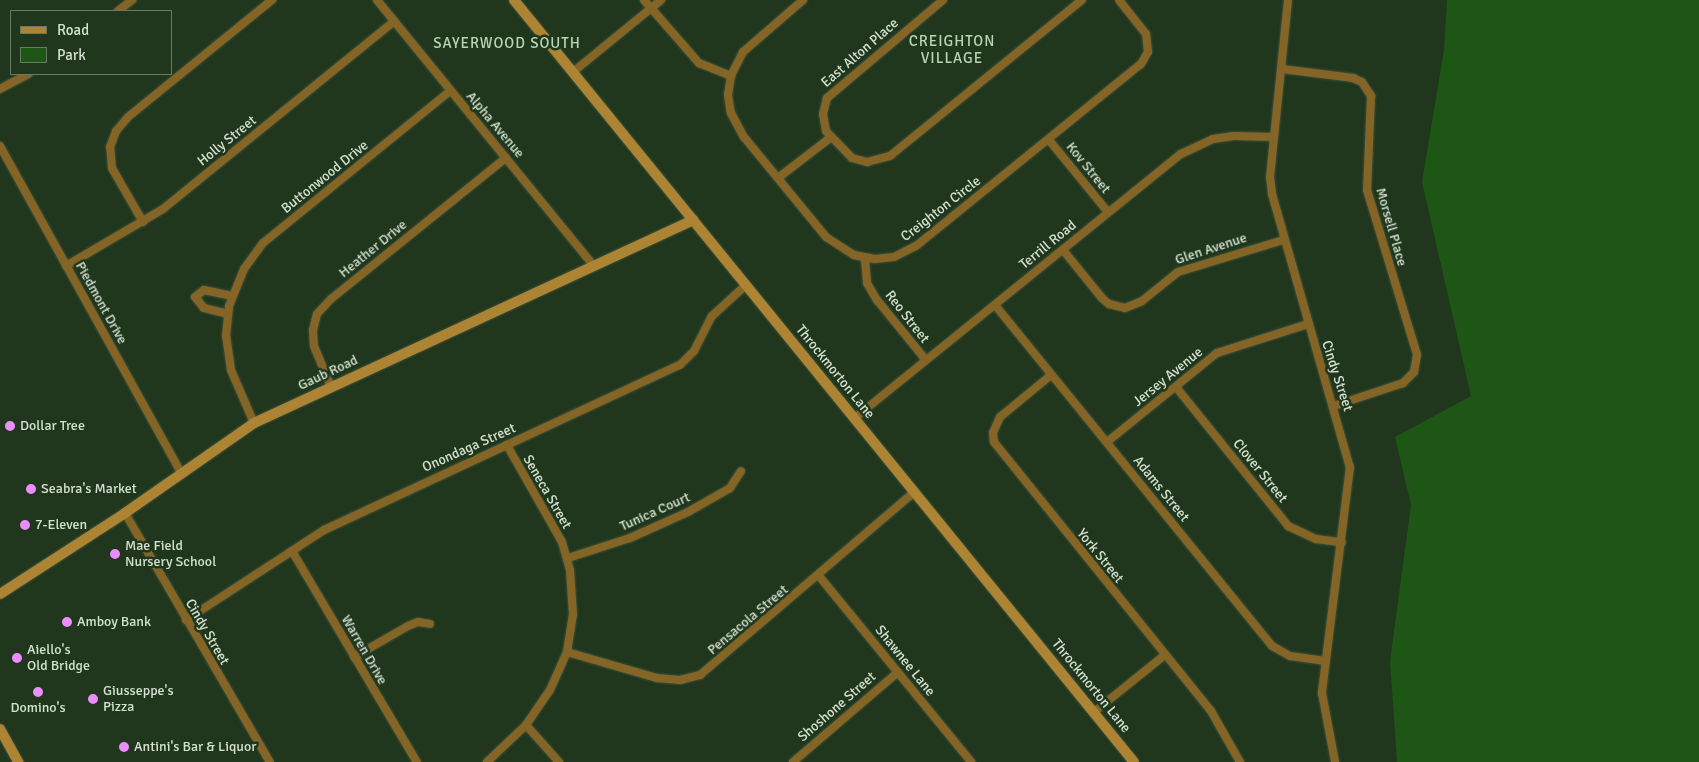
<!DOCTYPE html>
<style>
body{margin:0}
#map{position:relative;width:1699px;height:762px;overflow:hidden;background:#20361d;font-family:Signika,sans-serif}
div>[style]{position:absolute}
.green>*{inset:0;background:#1e5615}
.roads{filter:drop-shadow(0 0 1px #3d513a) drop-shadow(0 0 1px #3d513a)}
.street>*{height:8px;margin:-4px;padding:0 4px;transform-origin:4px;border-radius:4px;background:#856526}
.secondary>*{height:10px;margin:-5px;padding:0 5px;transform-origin:5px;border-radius:5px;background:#ad8434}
.dots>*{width:14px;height:14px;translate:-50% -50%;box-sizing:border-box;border:2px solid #20361d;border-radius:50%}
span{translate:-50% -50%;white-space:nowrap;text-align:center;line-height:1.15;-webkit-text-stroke:5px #20361d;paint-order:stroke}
.street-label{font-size:14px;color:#d4e1d1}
.poi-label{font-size:14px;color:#d4e1d1}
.left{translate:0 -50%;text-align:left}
.neighbourhood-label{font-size:15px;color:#b9d5b5;letter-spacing:1px}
.legend{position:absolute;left:10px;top:10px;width:162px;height:65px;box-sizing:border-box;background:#20361d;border:1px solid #687a65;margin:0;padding:6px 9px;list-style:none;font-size:15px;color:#d4e1d1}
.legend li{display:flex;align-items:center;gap:10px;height:25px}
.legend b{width:25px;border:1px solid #687a65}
</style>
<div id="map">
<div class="green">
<div style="clip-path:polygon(1447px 0,1699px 0,1699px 762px,1397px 762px,1390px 661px,1411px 505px,1395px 437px,1471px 396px,1422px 182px,1444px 50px)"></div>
</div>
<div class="roads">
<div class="street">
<div style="left:377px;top:0;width:343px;rotate:50.8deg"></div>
<div style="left:644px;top:0;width:84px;rotate:48.9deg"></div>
<div style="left:699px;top:63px;width:35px;rotate:22deg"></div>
<div style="left:803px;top:0;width:79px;rotate:139.1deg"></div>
<div style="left:743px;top:52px;width:27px;rotate:117deg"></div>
<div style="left:731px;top:76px;width:19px;rotate:99deg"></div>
<div style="left:728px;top:95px;width:18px;rotate:81deg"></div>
<div style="left:731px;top:113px;width:27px;rotate:62deg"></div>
<div style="left:744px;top:137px;width:129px;rotate:50.6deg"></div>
<div style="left:826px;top:237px;width:33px;rotate:33deg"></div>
<div style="left:854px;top:255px;width:21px;rotate:11deg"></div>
<div style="left:875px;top:259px;width:19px;rotate:-6deg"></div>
<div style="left:894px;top:257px;width:25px;rotate:-27deg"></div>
<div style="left:916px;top:246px;width:289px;rotate:-39deg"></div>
<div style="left:1141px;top:64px;width:14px;rotate:-60deg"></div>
<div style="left:1148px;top:52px;width:18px;rotate:-96deg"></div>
<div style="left:1146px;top:34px;width:43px;rotate:-128.5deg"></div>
<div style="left:943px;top:0;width:152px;rotate:139.8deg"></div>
<div style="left:827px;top:98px;width:16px;rotate:104deg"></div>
<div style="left:823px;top:114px;width:17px;rotate:80deg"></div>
<div style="left:826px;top:131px;width:37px;rotate:46deg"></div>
<div style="left:852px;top:158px;width:16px;rotate:15deg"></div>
<div style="left:867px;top:162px;width:24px;rotate:-15deg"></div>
<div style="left:890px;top:156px;width:247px;rotate:-39.1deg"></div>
<div style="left:1288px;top:0;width:178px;rotate:95.8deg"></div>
<div style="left:1270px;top:177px;width:17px;rotate:83deg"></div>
<div style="left:1272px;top:194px;width:284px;rotate:74.1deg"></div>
<div style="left:1350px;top:467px;width:228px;rotate:97.1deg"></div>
<div style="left:1322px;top:693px;width:70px;rotate:79.3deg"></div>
<div style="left:118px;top:11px;width:18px;rotate:-38deg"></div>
<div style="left:1282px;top:69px;width:72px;rotate:7.2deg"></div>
<div style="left:1353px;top:78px;width:10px;rotate:24deg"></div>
<div style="left:1362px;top:82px;width:17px;rotate:57deg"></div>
<div style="left:1371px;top:96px;width:94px;rotate:92.4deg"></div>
<div style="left:1367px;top:190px;width:172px;rotate:73.1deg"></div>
<div style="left:1417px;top:355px;width:17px;rotate:100deg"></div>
<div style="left:1414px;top:372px;width:16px;rotate:135deg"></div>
<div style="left:1403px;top:383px;width:73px;rotate:161.6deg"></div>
<div style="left:573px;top:72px;width:114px;rotate:-39.3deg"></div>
<div style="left:0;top:89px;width:32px;rotate:-28deg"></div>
<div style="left:1049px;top:140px;width:93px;rotate:50.7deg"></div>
<div style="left:0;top:146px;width:374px;rotate:61deg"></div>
<div style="left:778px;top:178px;width:66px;rotate:-37.6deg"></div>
<div style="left:143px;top:222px;width:62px;rotate:-119.9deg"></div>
<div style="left:112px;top:168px;width:21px;rotate:-95deg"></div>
<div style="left:110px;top:147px;width:17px;rotate:-69deg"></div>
<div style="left:116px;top:131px;width:18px;rotate:-49deg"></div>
<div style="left:128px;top:117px;width:186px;rotate:-39.1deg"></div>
<div style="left:1063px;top:250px;width:62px;rotate:50.9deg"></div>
<div style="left:1102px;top:298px;width:9px;rotate:41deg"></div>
<div style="left:1109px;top:304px;width:16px;rotate:14deg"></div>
<div style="left:1125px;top:308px;width:18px;rotate:-22deg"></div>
<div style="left:1142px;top:301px;width:46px;rotate:-38.9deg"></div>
<div style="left:1178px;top:272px;width:110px;rotate:-16.9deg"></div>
<div style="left:865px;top:259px;width:24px;rotate:85deg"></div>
<div style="left:867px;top:283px;width:20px;rotate:60deg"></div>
<div style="left:877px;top:300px;width:77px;rotate:50.8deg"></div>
<div style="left:66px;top:266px;width:113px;rotate:-30.4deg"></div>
<div style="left:163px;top:209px;width:298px;rotate:-39.1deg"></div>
<div style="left:995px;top:305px;width:439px;rotate:50.9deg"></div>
<div style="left:1272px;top:646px;width:21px;rotate:29deg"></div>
<div style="left:1290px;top:656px;width:36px;rotate:8deg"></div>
<div style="left:228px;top:314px;width:25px;rotate:-166deg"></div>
<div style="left:204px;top:308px;width:14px;rotate:-129deg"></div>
<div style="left:195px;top:297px;width:11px;rotate:-38deg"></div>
<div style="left:204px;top:290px;width:29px;rotate:12deg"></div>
<div style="left:1051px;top:375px;width:66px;rotate:140.5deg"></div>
<div style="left:1000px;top:417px;width:17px;rotate:114deg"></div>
<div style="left:993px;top:433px;width:9px;rotate:84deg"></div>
<div style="left:994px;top:442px;width:346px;rotate:51.1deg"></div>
<div style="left:1211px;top:711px;width:59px;rotate:60.4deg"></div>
<div style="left:331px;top:387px;width:44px;rotate:-112.5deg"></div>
<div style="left:314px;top:346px;width:16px;rotate:-94deg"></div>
<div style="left:313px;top:330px;width:16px;rotate:-76deg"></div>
<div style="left:317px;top:314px;width:21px;rotate:-47deg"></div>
<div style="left:331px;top:299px;width:225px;rotate:-38.9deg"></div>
<div style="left:1176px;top:387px;width:179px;rotate:51.1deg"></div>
<div style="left:1288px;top:526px;width:31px;rotate:25deg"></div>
<div style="left:1316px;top:539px;width:26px;rotate:7deg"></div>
<div style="left:856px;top:417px;width:418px;rotate:-39deg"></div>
<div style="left:1181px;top:154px;width:35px;rotate:-25deg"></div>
<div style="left:1213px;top:139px;width:21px;rotate:-8deg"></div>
<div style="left:1234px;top:136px;width:40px;rotate:1.4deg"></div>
<div style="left:254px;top:423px;width:58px;rotate:-113.5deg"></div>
<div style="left:231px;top:370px;width:34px;rotate:-98deg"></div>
<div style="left:226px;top:336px;width:30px;rotate:-84deg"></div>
<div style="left:229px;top:306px;width:40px;rotate:-68deg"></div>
<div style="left:244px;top:269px;width:32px;rotate:-54deg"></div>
<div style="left:263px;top:243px;width:241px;rotate:-39.1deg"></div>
<div style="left:1107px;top:442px;width:141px;rotate:-39deg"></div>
<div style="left:1217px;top:353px;width:96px;rotate:-17.7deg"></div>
<div style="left:125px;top:513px;width:288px;rotate:59.8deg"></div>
<div style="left:292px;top:551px;width:245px;rotate:59.4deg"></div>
<div style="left:568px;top:558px;width:65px;rotate:-17.9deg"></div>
<div style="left:630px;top:538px;width:64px;rotate:-24.1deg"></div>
<div style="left:688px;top:512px;width:48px;rotate:-29.7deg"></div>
<div style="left:730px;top:488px;width:20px;rotate:-57deg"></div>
<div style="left:819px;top:576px;width:240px;rotate:50.7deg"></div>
<div style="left:186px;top:620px;width:165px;rotate:-33.1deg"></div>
<div style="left:324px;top:530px;width:392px;rotate:-24.9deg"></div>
<div style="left:680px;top:365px;width:20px;rotate:-45deg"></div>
<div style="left:694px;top:351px;width:39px;rotate:-63deg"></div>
<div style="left:712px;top:316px;width:46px;rotate:-42.4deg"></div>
<div style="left:567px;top:652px;width:94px;rotate:16.1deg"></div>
<div style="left:657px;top:678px;width:23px;rotate:5deg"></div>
<div style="left:680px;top:680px;width:21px;rotate:-14deg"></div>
<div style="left:700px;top:675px;width:282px;rotate:-40.5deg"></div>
<div style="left:354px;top:657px;width:62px;rotate:-29.9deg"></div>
<div style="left:408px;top:626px;width:11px;rotate:-22deg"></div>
<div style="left:418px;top:622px;width:12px;rotate:9deg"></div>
<div style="left:1094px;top:712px;width:91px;rotate:-38.8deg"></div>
<div style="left:526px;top:725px;width:50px;rotate:48.3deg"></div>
<div style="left:487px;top:762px;width:54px;rotate:-43.5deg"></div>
<div style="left:526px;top:725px;width:42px;rotate:-55.6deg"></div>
<div style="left:550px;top:690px;width:42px;rotate:-65.9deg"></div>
<div style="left:567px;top:652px;width:38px;rotate:-81deg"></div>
<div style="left:573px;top:614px;width:44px;rotate:-93.9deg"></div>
<div style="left:570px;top:570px;width:29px;rotate:-106deg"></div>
<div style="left:562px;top:542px;width:112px;rotate:-119.6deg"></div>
<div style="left:793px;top:762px;width:138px;rotate:-40.6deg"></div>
</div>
<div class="secondary">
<div style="left:514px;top:0;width:982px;rotate:50.87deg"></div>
<div style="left:0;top:594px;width:149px;rotate:-32.9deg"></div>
<div style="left:125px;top:513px;width:157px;rotate:-34.9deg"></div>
<div style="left:254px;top:423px;width:484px;rotate:-24.8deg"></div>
<div style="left:0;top:729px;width:38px;rotate:61deg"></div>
</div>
</div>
<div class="dots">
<div style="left:10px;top:426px;background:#eb8dfc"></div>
<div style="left:31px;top:489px;background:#eb8dfc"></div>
<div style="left:25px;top:525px;background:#eb8dfc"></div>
<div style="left:115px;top:554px;background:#eb8dfc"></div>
<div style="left:67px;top:622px;background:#eb8dfc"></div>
<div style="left:17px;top:658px;background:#eb8dfc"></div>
<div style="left:38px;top:692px;background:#eb8dfc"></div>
<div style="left:93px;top:699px;background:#eb8dfc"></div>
<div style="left:124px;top:747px;background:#eb8dfc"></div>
</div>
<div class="street-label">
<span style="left:860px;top:53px;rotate:-41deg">East Alton Place</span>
<span style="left:495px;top:125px;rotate:50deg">Alpha Avenue</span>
<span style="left:227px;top:141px;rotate:-39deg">Holly Street</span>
<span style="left:1088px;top:168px;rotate:51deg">Kov Street</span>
<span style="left:325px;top:177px;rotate:-39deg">Buttonwood Drive</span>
<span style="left:941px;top:209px;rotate:-38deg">Creighton Circle</span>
<span style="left:1391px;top:227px;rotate:74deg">Morsell Place</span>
<span style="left:1048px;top:245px;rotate:-39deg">Terrill Road</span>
<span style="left:373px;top:249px;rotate:-39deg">Heather Drive</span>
<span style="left:1211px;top:249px;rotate:-18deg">Glen Avenue</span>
<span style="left:101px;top:303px;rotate:61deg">Piedmont Drive</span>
<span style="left:907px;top:317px;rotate:52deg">Reo Street</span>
<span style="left:835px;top:372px;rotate:51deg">Throckmorton Lane</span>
<span style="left:328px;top:373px;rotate:-25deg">Gaub Road</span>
<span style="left:1337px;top:376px;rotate:72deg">Cindy Street</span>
<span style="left:1168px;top:377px;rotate:-39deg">Jersey Avenue</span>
<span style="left:469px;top:448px;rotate:-24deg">Onondaga Street</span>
<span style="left:1260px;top:471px;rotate:51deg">Clover Street</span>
<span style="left:1161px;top:489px;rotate:51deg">Adams Street</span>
<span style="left:547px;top:492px;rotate:60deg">Seneca Street</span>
<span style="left:655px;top:512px;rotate:-24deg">Tunica Court</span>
<span style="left:1100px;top:556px;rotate:51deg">York Street</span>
<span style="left:748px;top:620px;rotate:-40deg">Pensacola Street</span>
<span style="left:207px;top:632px;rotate:60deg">Cindy Street</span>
<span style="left:364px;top:650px;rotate:60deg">Warren Drive</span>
<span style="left:905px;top:661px;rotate:51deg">Shawnee Lane</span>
<span style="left:1091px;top:686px;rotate:51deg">Throckmorton Lane</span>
<span style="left:837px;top:707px;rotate:-41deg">Shoshone Street</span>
</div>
<div class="poi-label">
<span class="left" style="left:20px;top:426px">Dollar Tree</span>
<span class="left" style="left:41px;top:489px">Seabra's Market</span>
<span class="left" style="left:35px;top:525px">7-Eleven</span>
<span class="left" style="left:125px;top:554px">Mae Field<br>Nursery School</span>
<span class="left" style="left:77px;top:622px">Amboy Bank</span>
<span class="left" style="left:27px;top:658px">Aiello's<br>Old Bridge</span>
<span class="left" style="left:103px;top:699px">Giusseppe's<br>Pizza</span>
<span style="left:38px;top:708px">Domino's</span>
<span class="left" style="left:134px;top:747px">Antini's Bar &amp; Liquor</span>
</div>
<div class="neighbourhood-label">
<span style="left:952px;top:50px">CREIGHTON<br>VILLAGE</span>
<span style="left:507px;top:44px">SAYERWOOD SOUTH</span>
</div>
<ul class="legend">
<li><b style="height:6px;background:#ad8434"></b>Road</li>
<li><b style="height:14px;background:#1e5615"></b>Park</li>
</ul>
</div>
